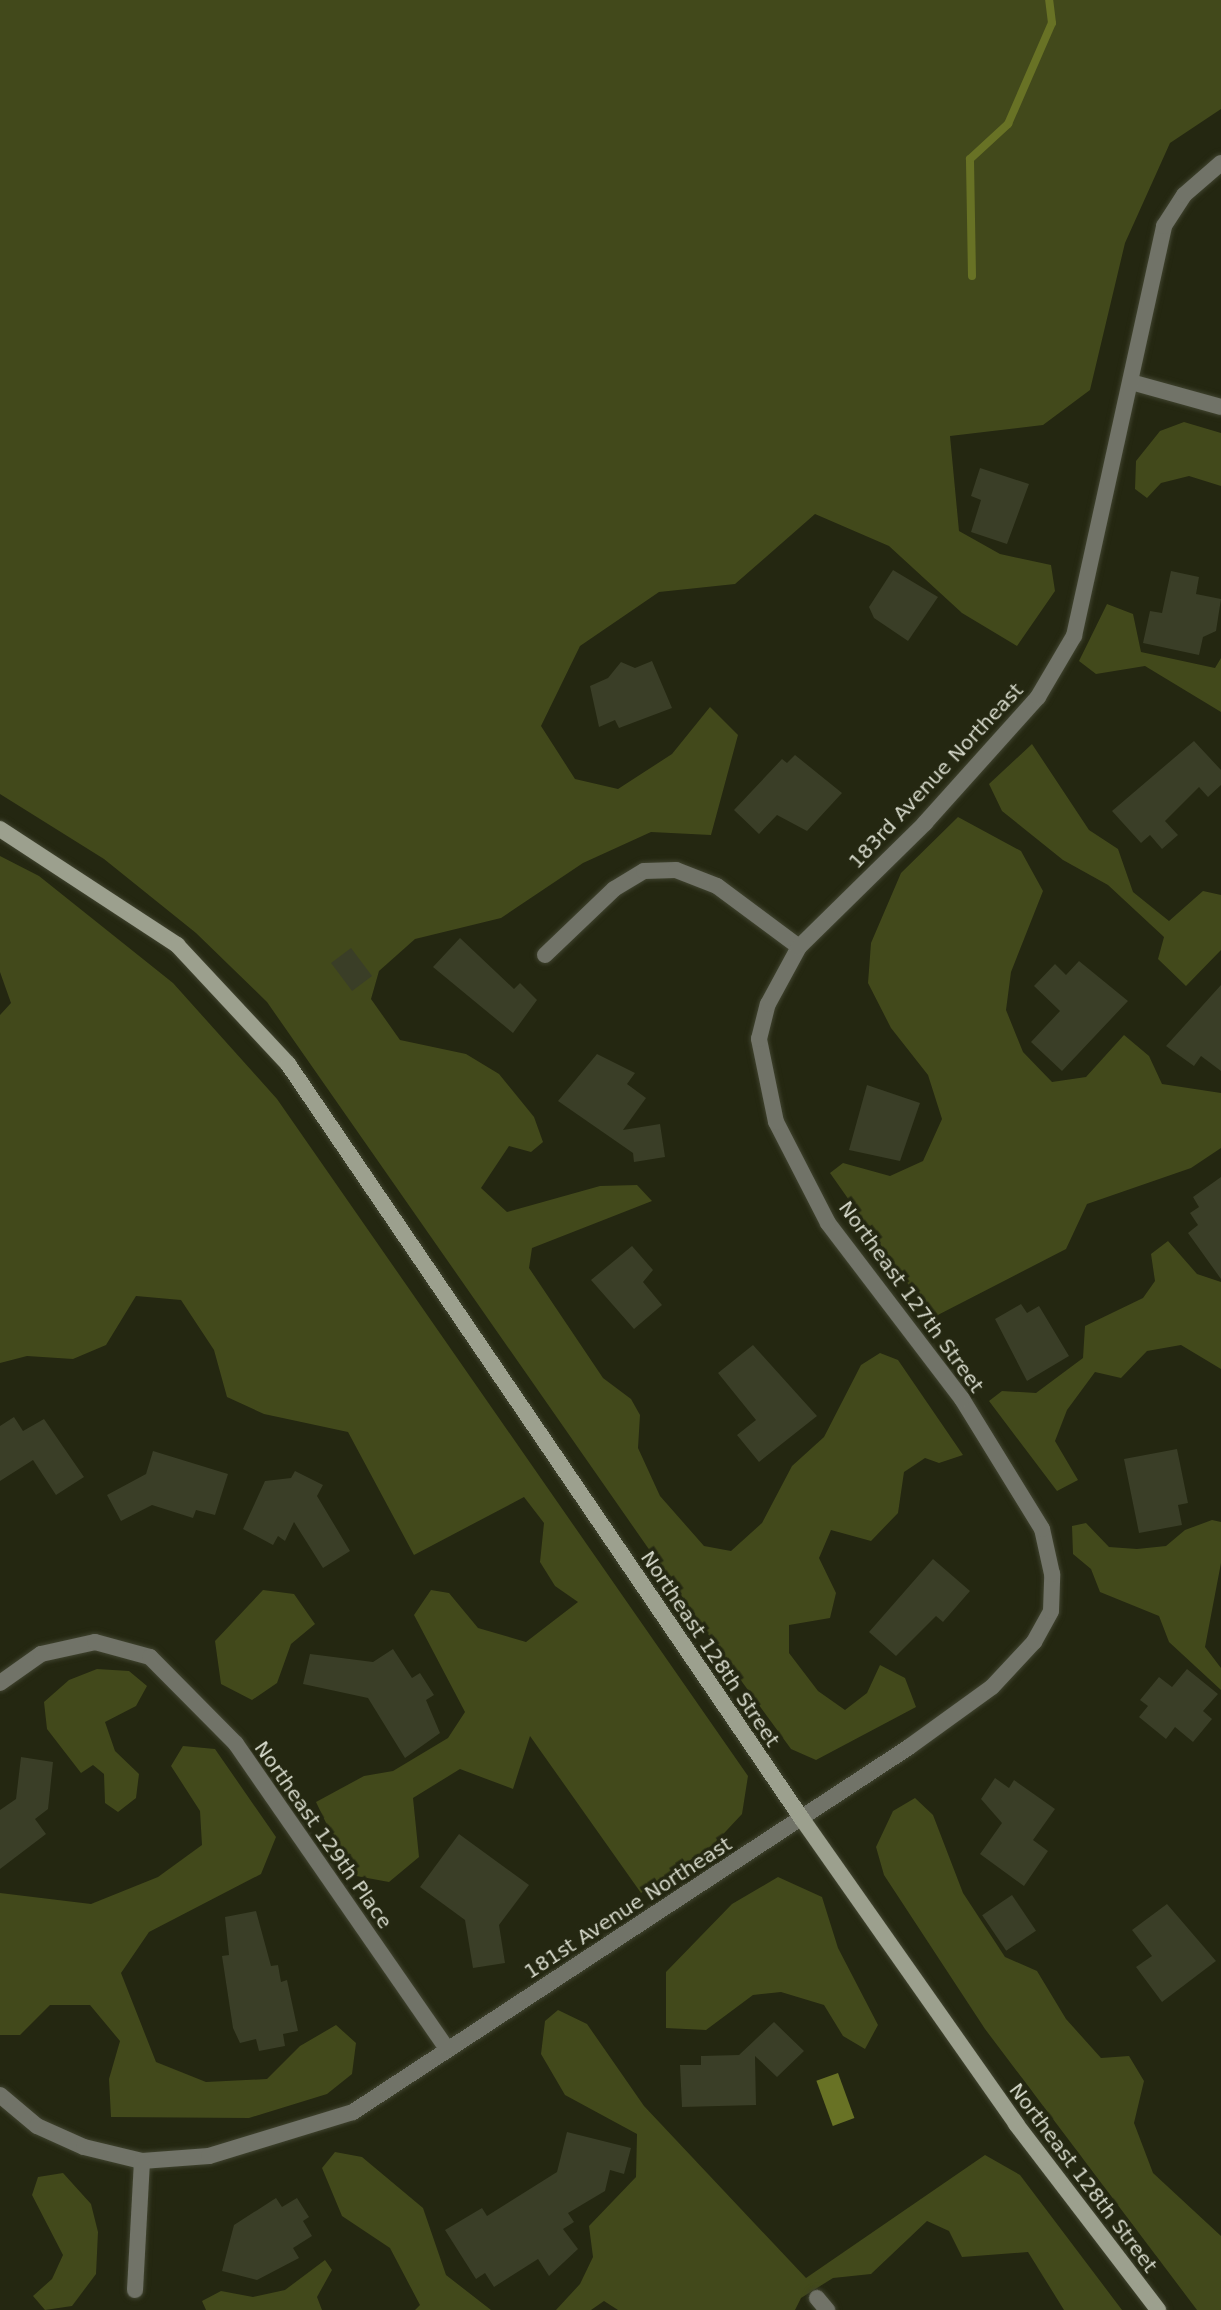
<!DOCTYPE html>
<style>
body{margin:0}
#map{position:relative;width:1221px;height:2310px;overflow:hidden;background:#242711;font-family:"DejaVu Sans",sans-serif}
div>[style]{position:absolute}
.green>*{inset:0;background:#42491b}
.water>*{inset:0;background:#687225;transform-origin:0 0}
.stream>*{height:8px;margin:-4px;padding:0 4px;transform-origin:4px;border-radius:4px;background:#687225}
.building>*{inset:0;background:#3a3e27;transform-origin:0 0}
.roads{filter:drop-shadow(0 0 2px #40432f) drop-shadow(0 0 2px #40432f)}
.street>*{height:16px;margin:-8px;padding:0 8px;transform-origin:8px;border-radius:8px;background:#717368}
.secondary>*{height:16px;margin:-8px;padding:0 8px;transform-origin:8px;border-radius:8px;background:#9ca08e}
span{translate:-50% -50%;white-space:nowrap;text-align:center;line-height:1.15;-webkit-text-stroke:7px #242711;paint-order:stroke}
.street-label{font-size:20px;color:#d6d9cb}
</style>
<div id="map">
<div class="green">
<div style="clip-path:polygon(0 0,1221px 0,1221px 109px,1170px 143px,1125px 243px,1090px 390px,1043px 425px,950px 436px,959px 531px,1000px 554px,1051px 565px,1055px 591px,1017px 646px,962px 613px,889px 546px,815px 514px,735px 584px,659px 592px,580px 646px,541px 726px,575px 779px,618px 789px,672px 754px,710px 707px,738px 735px,711px 835px,651px 832px,583px 863px,501px 918px,415px 939px,379px 971px,371px 999px,400px 1040px,466px 1054px,499px 1074px,534px 1117px,543px 1142px,531px 1152px,509px 1146px,481px 1188px,507px 1212px,600px 1186px,637px 1185px,652px 1201px,532px 1248px,529px 1268px,603px 1378px,631px 1399px,640px 1415px,638px 1448px,660px 1496px,704px 1546px,731px 1551px,762px 1523px,792px 1466px,824px 1437px,861px 1365px,880px 1353px,898px 1360px,963px 1455px,939px 1463px,925px 1458px,904px 1472px,898px 1513px,871px 1541px,831px 1530px,819px 1558px,836px 1593px,830px 1618px,789px 1625px,789px 1653px,818px 1691px,845px 1710px,867px 1693px,880px 1665px,905px 1678px,916px 1707px,816px 1760px,791px 1749px,729px 1664px,267px 1002px,196px 933px,104px 859px,0 794px)"></div>
<div style="clip-path:polygon(1184px 422px,1221px 433px,1221px 486px,1189px 476px,1161px 483px,1147px 498px,1135px 489px,1136px 461px,1160px 431px)"></div>
<div style="clip-path:polygon(1107px 604px,1133px 614px,1141px 652px,1215px 668px,1221px 658px,1221px 712px,1145px 666px,1096px 674px,1079px 661px)"></div>
<div style="clip-path:polygon(1032px 744px,1089px 830px,1118px 849px,1133px 892px,1169px 921px,1203px 891px,1221px 895px,1221px 950px,1186px 986px,1158px 959px,1164px 937px,1108px 885px,1063px 860px,1002px 811px,989px 784px)"></div>
<div style="clip-path:polygon(958px 817px,1021px 851px,1043px 891px,1011px 972px,1006px 1010px,1023px 1052px,1052px 1082px,1086px 1077px,1124px 1035px,1149px 1056px,1162px 1084px,1221px 1093px,1221px 1148px,1191px 1168px,1087px 1204px,1066px 1249px,932px 1318px,830px 1173px,843px 1163px,890px 1176px,923px 1161px,942px 1119px,928px 1075px,891px 1028px,868px 983px,871px 943px,901px 873px)"></div>
<div style="clip-path:polygon(0 856px,39px 876px,173px 983px,277px 1099px,748px 1776px,742px 1814px,713px 1845px,641px 1893px,530px 1736px,513px 1789px,460px 1769px,413px 1798px,419px 1857px,389px 1882px,351px 1875px,316px 1802px,364px 1776px,393px 1771px,448px 1738px,465px 1712px,414px 1615px,431px 1590px,449px 1593px,478px 1628px,526px 1642px,578px 1602px,555px 1586px,540px 1562px,544px 1523px,524px 1497px,414px 1555px,348px 1432px,264px 1414px,227px 1397px,214px 1350px,181px 1300px,136px 1296px,106px 1345px,73px 1359px,27px 1356px,0 1363px,0 1015px,11px 1003px,0 972px)"></div>
<div style="clip-path:polygon(1168px 1241px,1197px 1274px,1221px 1282px,1221px 1369px,1181px 1345px,1147px 1351px,1121px 1378px,1095px 1372px,1067px 1410px,1055px 1441px,1078px 1480px,1057px 1491px,989px 1401px,1002px 1391px,1036px 1393px,1083px 1358px,1085px 1326px,1143px 1298px,1155px 1281px,1151px 1254px)"></div>
<div style="clip-path:polygon(1212px 1520px,1221px 1522px,1221px 1563px,1205px 1647px,1221px 1668px,1221px 1690px,1169px 1642px,1159px 1616px,1100px 1592px,1091px 1569px,1073px 1554px,1072px 1526px,1086px 1523px,1109px 1547px,1137px 1549px,1166px 1546px,1185px 1530px)"></div>
<div style="clip-path:polygon(263px 1590px,294px 1594px,315px 1624px,291px 1644px,277px 1683px,252px 1700px,221px 1684px,215px 1641px)"></div>
<div style="clip-path:polygon(97px 1669px,129px 1671px,147px 1686px,136px 1706px,105px 1722px,115px 1751px,139px 1774px,136px 1798px,118px 1812px,105px 1803px,104px 1774px,93px 1765px,81px 1773px,47px 1729px,44px 1702px,69px 1680px)"></div>
<div style="clip-path:polygon(183px 1746px,215px 1749px,276px 1837px,261px 1874px,149px 1932px,121px 1973px,156px 2062px,206px 2082px,267px 2079px,300px 2046px,336px 2025px,356px 2043px,352px 2074px,327px 2094px,249px 2118px,111px 2117px,109px 2079px,120px 2041px,90px 2005px,50px 2005px,20px 2035px,0 2035px,0 1893px,91px 1904px,158px 1877px,202px 1845px,200px 1811px,171px 1766px)"></div>
<div style="clip-path:polygon(915px 1798px,933px 1815px,963px 1893px,1005px 1957px,1037px 1971px,1066px 2019px,1101px 2058px,1129px 2056px,1144px 2081px,1134px 2123px,1153px 2173px,1221px 2236px,1221px 2310px,1197px 2310px,985px 2029px,884px 1875px,876px 1847px,893px 1811px)"></div>
<div style="clip-path:polygon(778px 1877px,822px 1897px,838px 1948px,878px 2025px,865px 2049px,843px 2036px,824px 2005px,781px 1992px,753px 1995px,706px 2030px,666px 2028px,666px 1972px,732px 1904px)"></div>
<div style="clip-path:polygon(558px 2010px,587px 2024px,644px 2106px,806px 2278px,985px 2155px,1020px 2175px,1122px 2310px,1064px 2310px,1028px 2252px,962px 2257px,949px 2231px,927px 2221px,871px 2274px,833px 2278px,801px 2298px,795px 2310px,618px 2310px,604px 2301px,591px 2310px,556px 2310px,580px 2284px,593px 2257px,589px 2226px,636px 2177px,637px 2134px,565px 2095px,541px 2054px,545px 2021px)"></div>
<div style="clip-path:polygon(335px 2152px,362px 2157px,423px 2208px,446px 2275px,491px 2310px,415px 2310px,420px 2305px,390px 2248px,342px 2216px,322px 2168px)"></div>
<div style="clip-path:polygon(63px 2173px,91px 2204px,98px 2232px,96px 2274px,72px 2306px,45px 2310px,33px 2296px,52px 2279px,63px 2255px,32px 2195px,38px 2177px)"></div>
<div style="clip-path:polygon(325px 2260px,332px 2270px,317px 2297px,322px 2310px,206px 2310px,202px 2301px,221px 2291px,253px 2297px,285px 2290px)"></div>
</div>
<div class="water">
<div style="left:838px;top:2073px;width:48px;height:23px;rotate:70deg"></div>
</div>
<div class="stream">
<div style="left:972px;top:276px;width:117px;rotate:-91deg"></div>
<div style="left:970px;top:159px;width:52px;rotate:-42.6deg"></div>
<div style="left:1008px;top:124px;width:110px;rotate:-66.5deg"></div>
<div style="left:1052px;top:23px;width:23px;rotate:-97deg"></div>
</div>
<div class="building">
<div style="clip-path:polygon(980px 468px,1029px 484px,1007px 544px,971px 532px,981px 500px,971px 496px)"></div>
<div style="clip-path:polygon(893px 570px,938px 597px,908px 641px,874px 618px,869px 607px)"></div>
<div style="clip-path:polygon(1171px 571px,1199px 577px,1196px 594px,1221px 599px,1216px 631px,1203px 637px,1199px 655px,1143px 643px,1150px 611px,1162px 613px)"></div>
<div style="clip-path:polygon(652px 661px,672px 708px,619px 728px,615px 720px,599px 727px,590px 686px,608px 678px,621px 662px,635px 668px)"></div>
<div style="clip-path:polygon(1194px 741px,1221px 770px,1221px 785px,1208px 797px,1199px 787px,1165px 821px,1178px 835px,1162px 849px,1150px 835px,1141px 843px,1112px 811px)"></div>
<div style="clip-path:polygon(795px 755px,842px 793px,807px 831px,777px 815px,759px 834px,734px 810px,782px 759px,787px 763px)"></div>
<div style="clip-path:polygon(460px 938px,514px 989px,520px 983px,537px 1000px,513px 1033px,433px 967px)"></div>
<div style="left:351px;top:948px;width:35px;height:25px;rotate:53deg"></div>
<div style="clip-path:polygon(1079px 961px,1128px 1001px,1062px 1071px,1031px 1042px,1060px 1011px,1034px 986px,1055px 964px,1066px 975px)"></div>
<div style="clip-path:polygon(1221px 985px,1221px 1071px,1201px 1056px,1194px 1066px,1166px 1046px)"></div>
<div style="clip-path:polygon(597px 1054px,635px 1073px,627px 1084px,646px 1098px,623px 1130px,660px 1124px,665px 1157px,634px 1162px,633px 1153px,558px 1101px)"></div>
<div style="clip-path:polygon(867px 1085px,920px 1103px,900px 1161px,849px 1150px)"></div>
<div style="clip-path:polygon(1221px 1177px,1221px 1279px,1188px 1233px,1198px 1225px,1190px 1213px,1199px 1207px,1193px 1197px)"></div>
<div style="clip-path:polygon(632px 1246px,653px 1270px,643px 1282px,662px 1305px,634px 1329px,591px 1280px)"></div>
<div style="clip-path:polygon(1021px 1304px,1027px 1313px,1039px 1306px,1069px 1356px,1027px 1381px,995px 1319px)"></div>
<div style="clip-path:polygon(753px 1345px,817px 1416px,759px 1462px,737px 1435px,756px 1420px,718px 1373px)"></div>
<div style="clip-path:polygon(14px 1417px,23px 1431px,44px 1419px,84px 1477px,56px 1495px,33px 1460px,0 1481px,0 1426px)"></div>
<div style="clip-path:polygon(1177px 1449px,1188px 1503px,1178px 1505px,1182px 1525px,1139px 1533px,1124px 1459px)"></div>
<div style="clip-path:polygon(153px 1451px,228px 1474px,215px 1515px,196px 1510px,193px 1518px,152px 1505px,121px 1521px,107px 1495px,146px 1474px)"></div>
<div style="clip-path:polygon(295px 1471px,323px 1485px,317px 1496px,350px 1551px,323px 1568px,294px 1522px,285px 1541px,278px 1536px,273px 1545px,243px 1529px,265px 1481px,291px 1478px)"></div>
<div style="clip-path:polygon(933px 1559px,970px 1591px,943px 1622px,936px 1616px,896px 1656px,869px 1632px)"></div>
<div style="clip-path:polygon(393px 1649px,412px 1678px,420px 1673px,434px 1695px,426px 1700px,440px 1733px,405px 1758px,368px 1698px,303px 1684px,310px 1654px,373px 1662px)"></div>
<div style="clip-path:polygon(1187px 1669px,1218px 1694px,1203px 1711px,1212px 1719px,1193px 1742px,1175px 1727px,1166px 1739px,1139px 1717px,1148px 1706px,1140px 1700px,1159px 1677px,1172px 1687px)"></div>
<div style="clip-path:polygon(21px 1757px,53px 1762px,48px 1809px,35px 1819px,46px 1834px,0 1869px,0 1810px,16px 1799px)"></div>
<div style="clip-path:polygon(995px 1778px,1009px 1788px,1014px 1780px,1055px 1809px,1033px 1840px,1048px 1851px,1024px 1886px,980px 1854px,1002px 1823px,981px 1799px)"></div>
<div style="clip-path:polygon(459px 1834px,529px 1885px,499px 1925px,505px 1963px,473px 1968px,465px 1920px,420px 1887px)"></div>
<div style="left:1012px;top:1895px;width:43px;height:36px;rotate:56deg"></div>
<div style="clip-path:polygon(1167px 1904px,1216px 1961px,1162px 2002px,1136px 1967px,1152px 1956px,1132px 1930px)"></div>
<div style="clip-path:polygon(256px 1911px,271px 1966px,278px 1965px,281px 1982px,287px 1980px,298px 2031px,283px 2034px,285px 2046px,259px 2051px,256px 2039px,240px 2043px,233px 2028px,222px 1956px,229px 1955px,225px 1917px)"></div>
<div style="clip-path:polygon(774px 2022px,804px 2051px,777px 2077px,755px 2056px,756px 2105px,682px 2107px,680px 2065px,701px 2065px,701px 2056px,739px 2055px)"></div>
<div style="clip-path:polygon(567px 2132px,631px 2148px,624px 2174px,610px 2170px,605px 2191px,568px 2213px,574px 2222px,563px 2229px,578px 2249px,549px 2276px,538px 2259px,494px 2287px,485px 2273px,476px 2279px,445px 2230px,482px 2208px,487px 2216px,557px 2172px)"></div>
<div style="clip-path:polygon(276px 2198px,282px 2207px,297px 2198px,309px 2217px,303px 2221px,312px 2236px,293px 2248px,299px 2258px,257px 2280px,222px 2271px,234px 2225px)"></div>
</div>
<div class="roads">
<div class="street">
<div style="left:1131px;top:382px;width:93px;rotate:15.5deg"></div>
<div style="left:545px;top:955px;width:95px;rotate:-43.7deg"></div>
<div style="left:614px;top:889px;width:35px;rotate:-31deg"></div>
<div style="left:644px;top:871px;width:32px;rotate:-2deg"></div>
<div style="left:676px;top:870px;width:44px;rotate:21.3deg"></div>
<div style="left:717px;top:886px;width:102px;rotate:36.6deg"></div>
<div style="left:0;top:1683px;width:50px;rotate:-35.3deg"></div>
<div style="left:41px;top:1654px;width:55px;rotate:-12.5deg"></div>
<div style="left:95px;top:1642px;width:57px;rotate:15.3deg"></div>
<div style="left:150px;top:1657px;width:122px;rotate:45.3deg"></div>
<div style="left:236px;top:1744px;width:371px;rotate:55.3deg"></div>
<div style="left:0;top:2095px;width:48px;rotate:40deg"></div>
<div style="left:37px;top:2126px;width:51px;rotate:24.1deg"></div>
<div style="left:84px;top:2147px;width:60px;rotate:13.6deg"></div>
<div style="left:142px;top:2161px;width:67px;rotate:-4.3deg"></div>
<div style="left:209px;top:2156px;width:151px;rotate:-17deg"></div>
<div style="left:353px;top:2112px;width:665px;rotate:-33.28deg"></div>
<div style="left:909px;top:1747px;width:102px;rotate:-35.9deg"></div>
<div style="left:992px;top:1687px;width:62px;rotate:-47deg"></div>
<div style="left:1034px;top:1642px;width:35px;rotate:-61deg"></div>
<div style="left:1051px;top:1611px;width:37px;rotate:-88deg"></div>
<div style="left:1052px;top:1574px;width:46px;rotate:-102.5deg"></div>
<div style="left:1042px;top:1529px;width:153px;rotate:-121.6deg"></div>
<div style="left:962px;top:1399px;width:221px;rotate:-127.3deg"></div>
<div style="left:828px;top:1223px;width:114px;rotate:-117.2deg"></div>
<div style="left:776px;top:1122px;width:85px;rotate:-101.6deg"></div>
<div style="left:759px;top:1039px;width:36px;rotate:-76deg"></div>
<div style="left:768px;top:1004px;width:65px;rotate:-61.5deg"></div>
<div style="left:799px;top:947px;width:177px;rotate:-44.5deg"></div>
<div style="left:925px;top:823px;width:169px;rotate:-48.1deg"></div>
<div style="left:1038px;top:697px;width:71px;rotate:-59.5deg"></div>
<div style="left:1074px;top:636px;width:420px;rotate:-77.6deg"></div>
<div style="left:1164px;top:226px;width:37px;rotate:-57deg"></div>
<div style="left:1184px;top:195px;width:49px;rotate:-40.9deg"></div>
<div style="left:135px;top:2290px;width:129px;rotate:-86.9deg"></div>
<div style="left:817px;top:2298px;width:16px;rotate:50deg"></div>
</div>
<div class="secondary">
<div style="left:0;top:829px;width:212px;rotate:33.2deg"></div>
<div style="left:177px;top:945px;width:163px;rotate:47deg"></div>
<div style="left:288px;top:1064px;width:913px;rotate:55.75deg"></div>
<div style="left:802px;top:1819px;width:373px;rotate:54.9deg"></div>
<div style="left:1016px;top:2124px;width:234px;rotate:52.6deg"></div>
</div>
</div>
<div class="street-label">
<span style="left:936px;top:776px;rotate:-47deg">183rd Avenue Northeast</span>
<span style="left:911px;top:1297px;rotate:54deg">Northeast 127th Street</span>
<span style="left:710px;top:1649px;rotate:56deg">Northeast 128th Street</span>
<span style="left:323px;top:1835px;rotate:55deg">Northeast 129th Place</span>
<span style="left:628px;top:1908px;rotate:-33deg">181st Avenue Northeast</span>
<span style="left:1083px;top:2178px;rotate:53deg">Northeast 128th Street</span>
</div>
</div>
